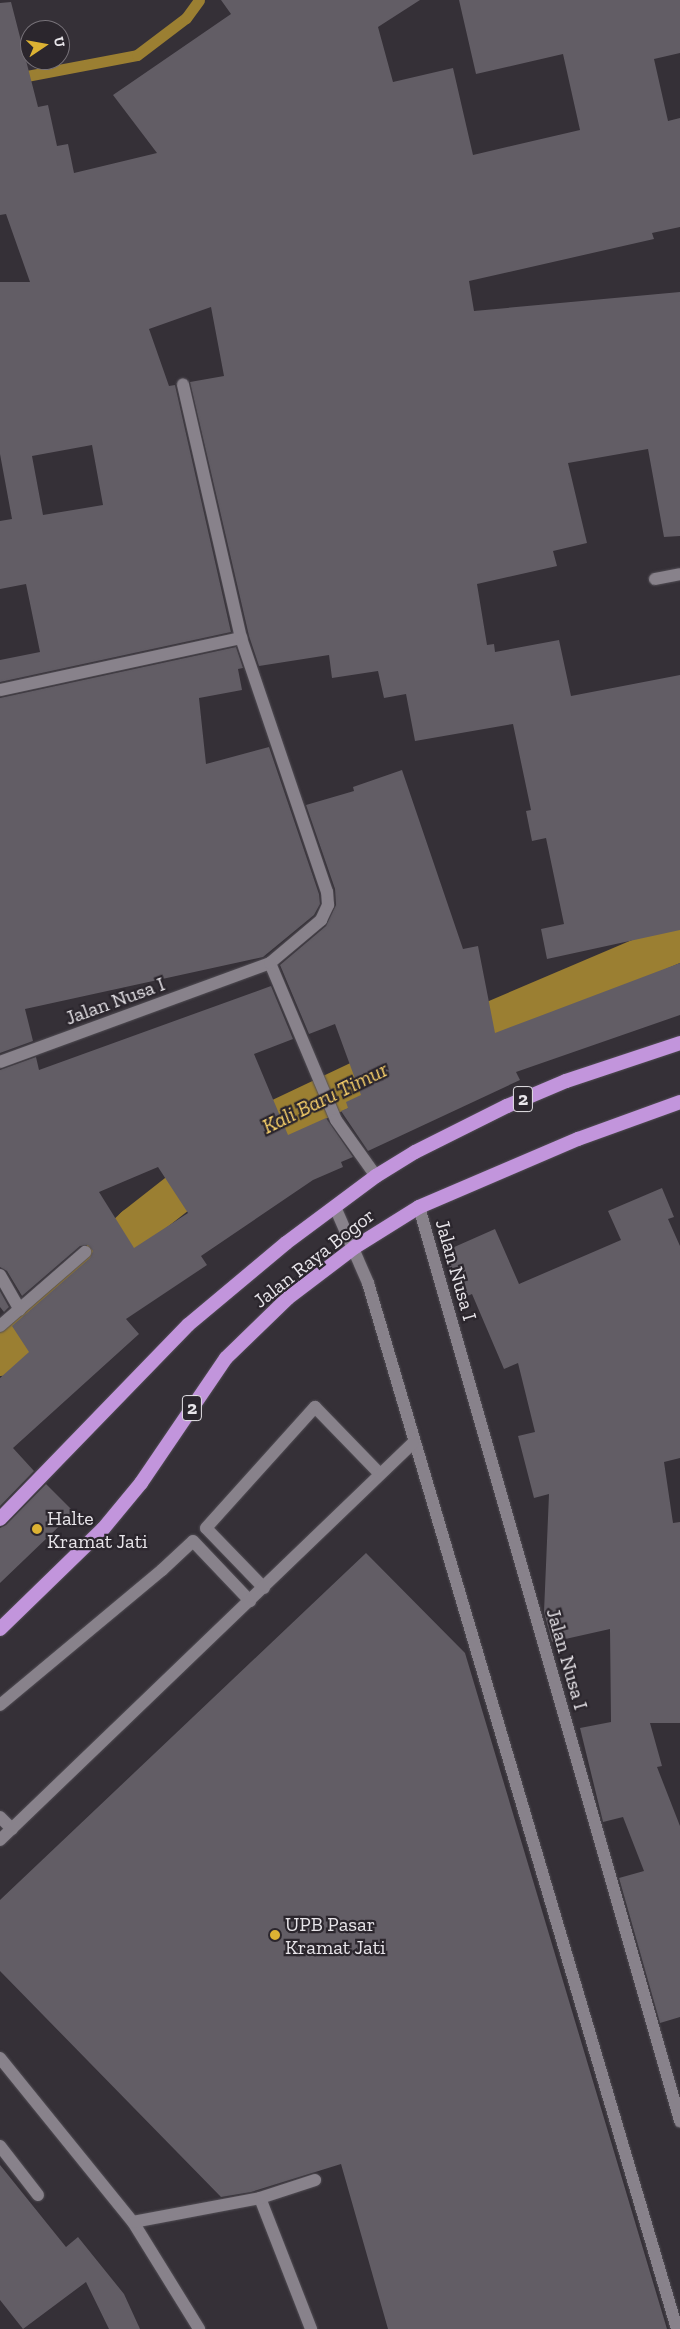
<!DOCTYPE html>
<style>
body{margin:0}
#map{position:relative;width:680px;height:2329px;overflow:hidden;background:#353037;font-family:"Zilla Slab",serif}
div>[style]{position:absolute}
.stream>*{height:11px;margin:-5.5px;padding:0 5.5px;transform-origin:5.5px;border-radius:5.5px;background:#9b7f32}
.canal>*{height:40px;margin:-20px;padding:0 20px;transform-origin:20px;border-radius:20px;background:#9b7f32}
.building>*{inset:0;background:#625d65}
.roads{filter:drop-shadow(0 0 1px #514d54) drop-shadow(0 0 1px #514d54)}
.service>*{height:12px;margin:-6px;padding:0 6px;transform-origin:6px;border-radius:6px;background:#88828b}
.minor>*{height:12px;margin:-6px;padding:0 6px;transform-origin:6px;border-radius:6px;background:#88828b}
.trunk>*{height:14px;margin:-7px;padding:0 7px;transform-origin:7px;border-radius:7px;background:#c295dc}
.dots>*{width:14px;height:14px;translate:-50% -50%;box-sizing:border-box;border:2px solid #2b262d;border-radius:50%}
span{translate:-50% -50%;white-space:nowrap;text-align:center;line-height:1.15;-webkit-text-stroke:4.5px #2b262d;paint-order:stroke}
.shield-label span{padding:1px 4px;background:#2b262d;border:1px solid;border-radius:4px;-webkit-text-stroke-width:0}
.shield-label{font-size:19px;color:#e8e5ea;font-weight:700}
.street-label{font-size:20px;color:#e8e5ea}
.poi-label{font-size:20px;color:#e8e5ea}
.left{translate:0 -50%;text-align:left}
.water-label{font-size:21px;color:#fbd36b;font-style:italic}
.north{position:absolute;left:20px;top:20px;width:50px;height:50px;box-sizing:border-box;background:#2b262d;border:1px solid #777279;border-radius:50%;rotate:78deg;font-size:14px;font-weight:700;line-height:20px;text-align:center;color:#e8e5ea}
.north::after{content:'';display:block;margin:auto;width:18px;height:22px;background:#dcb233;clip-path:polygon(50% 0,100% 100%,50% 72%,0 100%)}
</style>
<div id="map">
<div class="stream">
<div style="left:0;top:81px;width:139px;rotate:-10.7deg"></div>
<div style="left:137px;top:55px;width:61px;rotate:-37.1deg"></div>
<div style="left:186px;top:18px;width:22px;rotate:-54deg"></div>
</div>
<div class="canal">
<div style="left:0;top:1356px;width:187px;rotate:-43.7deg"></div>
<div style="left:135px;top:1227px;width:164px;rotate:-38.1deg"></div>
<div style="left:264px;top:1126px;width:178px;rotate:-25.3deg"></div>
<div style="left:425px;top:1050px;width:277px;rotate:-23.1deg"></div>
</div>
<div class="building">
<div style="clip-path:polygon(evenodd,221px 0,420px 0,378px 27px,393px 82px,453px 68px,473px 155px,580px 130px,563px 54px,476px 74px,459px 0,680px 0,680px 53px,654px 59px,668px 121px,680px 118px,680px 227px,652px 233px,654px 239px,469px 281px,474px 311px,680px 292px,680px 536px,664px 537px,648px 449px,568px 463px,587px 543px,553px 551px,557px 566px,477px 584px,487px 645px,494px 644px,495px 652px,559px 640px,571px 696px,680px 675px,680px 930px,547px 959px,541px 929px,564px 924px,546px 838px,532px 841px,526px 811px,531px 810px,513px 724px,415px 741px,406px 694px,384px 698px,378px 671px,332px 678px,329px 655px,259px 666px,249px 636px,190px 382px,224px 376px,211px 307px,149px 329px,169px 386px,175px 385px,231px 632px,0 682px,0 660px,40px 652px,26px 584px,0 589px,0 521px,12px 519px,0 454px,0 282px,30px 282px,6px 214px,0 215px,0 3px,11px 2px,38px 107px,48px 105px,57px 146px,68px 144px,74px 173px,157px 153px,113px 95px,231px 14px,221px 0,92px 445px,103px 505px,43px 515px,32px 456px,92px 445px)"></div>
<div style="clip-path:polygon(236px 647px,243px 668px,238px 669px,242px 690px,199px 698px,206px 764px,269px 747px,319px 894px,320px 904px,314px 915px,263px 957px,25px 1009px,33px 1041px,0 1053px,0 698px)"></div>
<div style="clip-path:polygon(402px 770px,463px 949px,478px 946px,495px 1033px,680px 963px,680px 1015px,516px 1072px,520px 1080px,368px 1151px,341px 1111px,348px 1108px,346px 1102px,361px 1095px,335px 1024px,309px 1034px,280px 965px,326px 926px,336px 905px,335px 889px,306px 805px,354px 791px,353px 787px)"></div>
<div style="clip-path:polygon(evenodd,271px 986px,293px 1039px,254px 1054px,288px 1135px,326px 1118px,353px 1157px,341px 1162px,343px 1167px,313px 1180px,201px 1256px,207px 1265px,126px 1319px,139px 1334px,13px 1448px,34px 1471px,0 1506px,0 1378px,29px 1352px,12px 1326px,90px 1258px,93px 1251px,88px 1245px,80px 1246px,22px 1296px,7px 1271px,0 1267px,0 1070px,36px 1057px,39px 1070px,271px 986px,158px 1167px,188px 1213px,134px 1248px,99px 1192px,158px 1167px)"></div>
<div style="clip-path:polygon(662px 1188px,674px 1217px,668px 1219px,680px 1246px,680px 1458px,664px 1462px,673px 1523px,680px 1522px,680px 1723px,650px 1723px,662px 1766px,657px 1767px,680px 1826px,680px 2017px,660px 2023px,619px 1878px,644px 1871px,623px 1817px,603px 1822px,580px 1728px,611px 1722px,610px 1629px,552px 1642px,544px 1612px,549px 1494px,534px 1498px,518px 1436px,535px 1432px,518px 1363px,504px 1369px,472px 1294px,463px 1298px,443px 1252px,495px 1229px,519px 1284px,621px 1240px,608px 1211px)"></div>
<div style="clip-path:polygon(0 1291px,9px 1307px,4px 1312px,0 1307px)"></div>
<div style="clip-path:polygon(46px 1484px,74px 1512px,0 1583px,0 1528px,6px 1525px)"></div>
<div style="clip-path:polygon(366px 1553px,465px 1653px,667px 2329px,388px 2329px,341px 2164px,251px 2192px,221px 2197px,0 1971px,0 1900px)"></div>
<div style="clip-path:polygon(0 2165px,66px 2247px,78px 2237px,124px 2294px,140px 2329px,109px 2329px,86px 2282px,23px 2329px,0 2300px)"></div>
</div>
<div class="roads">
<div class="service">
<div style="left:335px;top:1207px;width:83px;rotate:66.5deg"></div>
<div style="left:368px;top:1283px;width:1091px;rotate:73.54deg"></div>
<div style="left:264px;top:1588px;width:83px;rotate:-134deg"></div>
<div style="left:206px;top:1528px;width:163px;rotate:-48deg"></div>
<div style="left:315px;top:1407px;width:93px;rotate:45.9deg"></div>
<div style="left:0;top:1705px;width:211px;rotate:-39.8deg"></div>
<div style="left:162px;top:1570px;width:42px;rotate:-43.1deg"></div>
<div style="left:193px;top:1541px;width:83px;rotate:46.5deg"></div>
<div style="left:0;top:1817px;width:17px;rotate:45deg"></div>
<div style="left:0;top:1840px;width:573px;rotate:-43.87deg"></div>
<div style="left:0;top:2058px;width:211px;rotate:51deg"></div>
<div style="left:133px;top:2222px;width:126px;rotate:58.3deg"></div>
<div style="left:260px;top:2198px;width:141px;rotate:68.7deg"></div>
<div style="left:133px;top:2222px;width:129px;rotate:-10.7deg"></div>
<div style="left:260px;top:2198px;width:58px;rotate:-18.1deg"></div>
</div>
<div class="minor">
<div style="left:655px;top:579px;width:25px;rotate:-11deg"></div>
<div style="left:0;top:690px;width:247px;rotate:-12.2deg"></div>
<div style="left:270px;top:963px;width:170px;rotate:67.2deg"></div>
<div style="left:336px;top:1120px;width:69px;rotate:54.5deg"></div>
<div style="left:0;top:1062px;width:288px;rotate:-20.1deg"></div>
<div style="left:270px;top:963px;width:67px;rotate:-40.1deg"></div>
<div style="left:321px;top:920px;width:17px;rotate:-65deg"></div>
<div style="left:328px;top:905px;width:13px;rotate:-94deg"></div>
<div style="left:327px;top:892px;width:268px;rotate:-108.7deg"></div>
<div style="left:241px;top:638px;width:260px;rotate:-102.9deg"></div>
<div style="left:419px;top:1207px;width:951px;rotate:74.06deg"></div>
<div style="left:0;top:1275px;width:40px;rotate:60.3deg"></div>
<div style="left:0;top:1326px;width:113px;rotate:-41deg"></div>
<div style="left:0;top:2146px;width:62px;rotate:52.2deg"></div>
</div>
<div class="trunk">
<div style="left:0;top:1519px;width:270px;rotate:-45.9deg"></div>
<div style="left:188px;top:1325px;width:128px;rotate:-39.9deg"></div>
<div style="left:286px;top:1243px;width:112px;rotate:-36.7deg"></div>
<div style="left:376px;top:1176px;width:46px;rotate:-31.6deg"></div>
<div style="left:415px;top:1152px;width:103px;rotate:-26.6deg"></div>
<div style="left:507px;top:1106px;width:64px;rotate:-23deg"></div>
<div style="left:566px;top:1081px;width:120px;rotate:-18.4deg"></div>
<div style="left:0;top:1629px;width:144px;rotate:-44.2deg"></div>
<div style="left:103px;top:1529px;width:60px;rotate:-50.4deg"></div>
<div style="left:141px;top:1483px;width:151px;rotate:-55.8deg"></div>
<div style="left:226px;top:1358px;width:86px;rotate:-44.1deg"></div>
<div style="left:288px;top:1298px;width:84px;rotate:-37.3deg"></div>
<div style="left:355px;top:1247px;width:75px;rotate:-32deg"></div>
<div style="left:419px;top:1207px;width:173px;rotate:-23.2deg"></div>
<div style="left:578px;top:1139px;width:109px;rotate:-19.9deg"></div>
</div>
</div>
<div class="dots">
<div style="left:37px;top:1529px;background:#dcb233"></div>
<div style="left:275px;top:1935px;background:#dcb233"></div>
</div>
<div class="shield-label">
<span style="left:523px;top:1099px">2</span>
<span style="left:192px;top:1408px">2</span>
</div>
<div class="street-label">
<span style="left:115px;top:1001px;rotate:-20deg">Jalan Nusa I</span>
<span style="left:314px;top:1258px;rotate:-38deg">Jalan Raya Bogor</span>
<span style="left:456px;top:1270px;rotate:74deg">Jalan Nusa I</span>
<span style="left:567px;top:1659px;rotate:74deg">Jalan Nusa I</span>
</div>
<div class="poi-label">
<span class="left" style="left:47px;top:1530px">Halte<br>Kramat Jati</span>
<span class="left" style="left:285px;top:1936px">UPB Pasar<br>Kramat Jati</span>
</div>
<div class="water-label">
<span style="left:325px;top:1098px;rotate:-26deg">Kali Baru Timur</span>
</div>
<div class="north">U</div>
</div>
